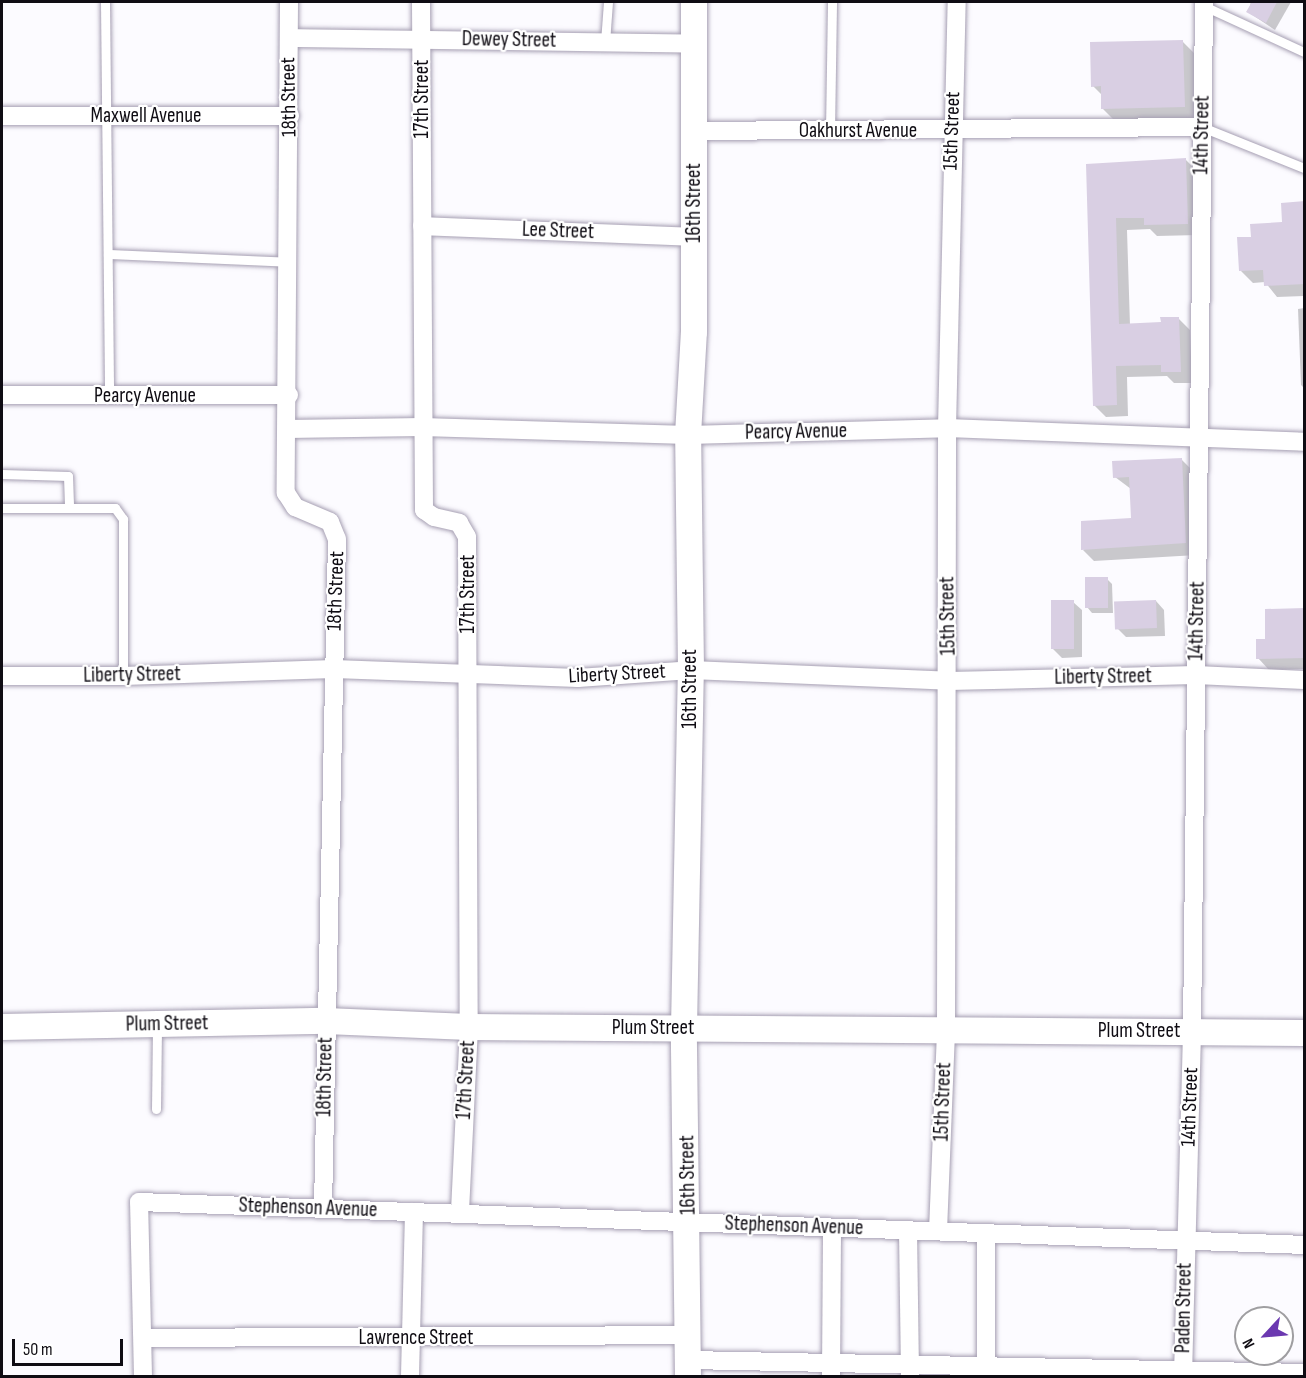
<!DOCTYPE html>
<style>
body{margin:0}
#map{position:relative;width:1306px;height:1378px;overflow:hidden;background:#fcfbff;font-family:"Sofia Sans Condensed",sans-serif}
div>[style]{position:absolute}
.shadow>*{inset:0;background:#0003}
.building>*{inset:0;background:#d9cfe3;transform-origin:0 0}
.roads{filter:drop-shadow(0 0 2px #a69fb3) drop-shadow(0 0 2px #a69fb3)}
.lane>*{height:9px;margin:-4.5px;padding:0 4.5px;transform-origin:4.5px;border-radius:4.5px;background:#fff}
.street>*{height:18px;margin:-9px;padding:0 9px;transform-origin:9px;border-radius:9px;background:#fff}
.secondary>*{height:26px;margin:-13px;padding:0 13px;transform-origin:13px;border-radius:13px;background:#fff}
span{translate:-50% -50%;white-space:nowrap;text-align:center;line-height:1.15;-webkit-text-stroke:4.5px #fff;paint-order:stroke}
.street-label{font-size:21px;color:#0f0c13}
.frame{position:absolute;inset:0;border:3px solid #0f0c13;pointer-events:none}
.north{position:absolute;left:1234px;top:1306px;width:60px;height:60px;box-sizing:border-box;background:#fff;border:2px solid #9f9ea1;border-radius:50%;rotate:244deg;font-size:16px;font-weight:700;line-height:24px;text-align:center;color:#0f0c13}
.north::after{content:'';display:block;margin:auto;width:21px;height:27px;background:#6b38b0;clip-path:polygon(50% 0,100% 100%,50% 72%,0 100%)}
.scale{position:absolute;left:12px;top:1339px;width:111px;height:27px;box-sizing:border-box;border:3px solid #0f0c13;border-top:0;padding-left:8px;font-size:18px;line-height:21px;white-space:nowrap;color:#0f0c13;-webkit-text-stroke:4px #fff;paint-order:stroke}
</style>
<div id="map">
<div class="shadow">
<div style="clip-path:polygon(1251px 2px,1291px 2px,1275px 30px,1248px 12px)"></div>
<div style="clip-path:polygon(1182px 41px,1194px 53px,1196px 118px,1114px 120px,1103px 109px,1102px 95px,1093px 86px)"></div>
<div style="clip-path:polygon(1185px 159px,1197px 171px,1199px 235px,1157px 236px,1150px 229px,1127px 230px,1130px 325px,1162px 324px,1178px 318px,1190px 330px,1192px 383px,1174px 383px,1167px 376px,1127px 377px,1128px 416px,1106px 417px,1094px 405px,1087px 166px)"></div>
<div style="clip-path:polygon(1304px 203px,1304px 296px,1277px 297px,1265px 282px,1253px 283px,1241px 271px,1252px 238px,1283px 223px)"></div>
<div style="clip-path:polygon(1304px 308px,1304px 388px,1301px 385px,1298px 309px)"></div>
<div style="clip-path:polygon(1181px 459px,1193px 471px,1197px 555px,1094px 561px,1083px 550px,1132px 520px,1131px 489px,1115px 477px)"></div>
<div style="clip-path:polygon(1107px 579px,1112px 584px,1113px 613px,1092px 613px,1087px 607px)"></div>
<div style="clip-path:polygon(1156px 601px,1164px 610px,1165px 636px,1126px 637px,1117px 628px)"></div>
<div style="clip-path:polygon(1073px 602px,1082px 610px,1082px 657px,1062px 658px,1053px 649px)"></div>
<div style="clip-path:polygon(1304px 609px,1304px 669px,1269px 670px,1258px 658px,1267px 640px)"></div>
</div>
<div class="building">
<div style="clip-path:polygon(1252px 2px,1277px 2px,1266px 23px,1246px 12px)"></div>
<div style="clip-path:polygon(1183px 40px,1185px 107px,1101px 109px,1101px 86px,1091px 87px,1090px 42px)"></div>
<div style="clip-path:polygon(1186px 158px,1188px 224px,1144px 225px,1144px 218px,1116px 218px,1119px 324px,1161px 322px,1160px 317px,1179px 317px,1181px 372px,1161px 372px,1161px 365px,1116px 366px,1117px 405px,1093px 406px,1086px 164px)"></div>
<div style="clip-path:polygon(1305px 201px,1305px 284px,1264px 286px,1263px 270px,1239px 271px,1237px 237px,1251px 237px,1250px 224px,1282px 222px,1281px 203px)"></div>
<div style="clip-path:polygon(1182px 458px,1186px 543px,1081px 550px,1081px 521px,1131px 518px,1129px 477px,1113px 478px,1112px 461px)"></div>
<div style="left:1085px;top:577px;width:23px;height:31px"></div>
<div style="left:1074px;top:600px;width:49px;height:23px;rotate:90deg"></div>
<div style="left:1156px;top:600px;width:28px;height:42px;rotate:88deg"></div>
<div style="clip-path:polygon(1305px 608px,1305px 658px,1256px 659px,1256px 639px,1265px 639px,1265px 609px)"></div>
</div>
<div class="roads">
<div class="lane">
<div style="left:105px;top:2px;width:395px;rotate:89.4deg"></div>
<div style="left:1204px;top:6px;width:110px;rotate:24.7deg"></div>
<div style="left:605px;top:42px;width:40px;rotate:-85.7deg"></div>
<div style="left:1202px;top:127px;width:110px;rotate:21.9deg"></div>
<div style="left:830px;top:131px;width:129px;rotate:-89.1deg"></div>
<div style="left:108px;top:254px;width:181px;rotate:2.5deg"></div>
<div style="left:2px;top:474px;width:66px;rotate:1.7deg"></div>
<div style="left:68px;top:476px;width:31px;rotate:88deg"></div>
<div style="left:2px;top:508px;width:113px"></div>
<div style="left:115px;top:508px;width:14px;rotate:54deg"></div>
<div style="left:123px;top:519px;width:157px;rotate:90deg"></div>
<div style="left:156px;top:1109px;width:83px;rotate:-89.3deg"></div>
</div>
<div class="street">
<div style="left:289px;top:2px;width:491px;rotate:90.4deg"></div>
<div style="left:286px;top:493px;width:17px;rotate:57deg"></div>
<div style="left:295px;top:507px;width:38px;rotate:23deg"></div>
<div style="left:330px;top:522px;width:18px;rotate:68deg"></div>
<div style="left:337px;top:539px;width:670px;rotate:91.2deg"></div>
<div style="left:421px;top:2px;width:508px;rotate:89.66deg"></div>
<div style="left:424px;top:510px;width:12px;rotate:35deg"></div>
<div style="left:434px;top:517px;width:26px;rotate:13deg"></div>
<div style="left:459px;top:523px;width:16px;rotate:60deg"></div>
<div style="left:467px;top:537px;width:490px;rotate:89.8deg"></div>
<div style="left:469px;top:1027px;width:187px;rotate:92.8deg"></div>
<div style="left:289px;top:38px;width:405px;rotate:0.8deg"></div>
<div style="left:2px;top:116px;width:288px"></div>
<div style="left:694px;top:131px;width:508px;rotate:-0.45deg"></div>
<div style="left:422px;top:226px;width:272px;rotate:2.3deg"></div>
<div style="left:2px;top:395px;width:287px"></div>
<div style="left:287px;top:429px;width:135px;rotate:-0.8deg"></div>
<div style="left:422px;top:427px;width:266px;rotate:1.7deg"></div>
<div style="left:688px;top:435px;width:259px;rotate:-1.5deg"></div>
<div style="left:947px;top:428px;width:357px;rotate:2.2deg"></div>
<div style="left:2px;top:676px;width:121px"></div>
<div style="left:123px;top:676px;width:211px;rotate:-1.9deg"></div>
<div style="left:334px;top:669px;width:244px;rotate:2.1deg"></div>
<div style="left:578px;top:678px;width:113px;rotate:-4deg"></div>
<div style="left:691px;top:670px;width:258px;rotate:2.4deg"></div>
<div style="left:949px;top:681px;width:247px;rotate:-1.4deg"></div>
<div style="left:1196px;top:675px;width:108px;rotate:2.7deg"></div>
<div style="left:908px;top:1230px;width:146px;rotate:89.2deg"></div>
<div style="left:938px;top:1231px;width:202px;rotate:-87.7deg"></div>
<div style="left:946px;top:1029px;width:601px;rotate:-89.9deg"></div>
<div style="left:947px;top:428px;width:426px;rotate:-88.7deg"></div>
<div style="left:143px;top:1338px;width:546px;rotate:-0.31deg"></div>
<div style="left:689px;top:1360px;width:615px;rotate:1.21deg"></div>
<div style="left:986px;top:1375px;width:142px;rotate:-90deg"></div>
<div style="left:143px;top:1376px;width:174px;rotate:-91.3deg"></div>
<div style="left:139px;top:1202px;width:1166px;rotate:2.11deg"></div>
<div style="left:410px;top:1376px;width:164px;rotate:-88.6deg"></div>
<div style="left:831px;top:1376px;width:148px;rotate:-89.6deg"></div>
<div style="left:1183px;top:1376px;width:345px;rotate:-88.5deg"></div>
<div style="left:1192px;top:1031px;width:1029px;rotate:-89.33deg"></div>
</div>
<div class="secondary">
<div style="left:2px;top:1027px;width:324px;rotate:-1.1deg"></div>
<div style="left:326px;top:1021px;width:143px;rotate:2.4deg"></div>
<div style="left:469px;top:1027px;width:835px;rotate:0.41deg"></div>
<div style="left:688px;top:1376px;width:348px;rotate:-90.7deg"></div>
<div style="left:684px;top:1028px;width:358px;rotate:-88.9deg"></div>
<div style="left:691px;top:670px;width:235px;rotate:-90.7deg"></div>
<div style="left:688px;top:435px;width:103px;rotate:-86.7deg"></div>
<div style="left:694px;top:332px;width:330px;rotate:-90deg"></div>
</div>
</div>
<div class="street-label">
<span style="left:509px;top:40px;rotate:1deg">Dewey Street</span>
<span style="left:289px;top:97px;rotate:-91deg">18th Street</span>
<span style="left:422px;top:99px;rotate:-90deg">17th Street</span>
<span style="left:146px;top:116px">Maxwell Avenue</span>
<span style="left:858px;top:131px">Oakhurst Avenue</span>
<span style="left:952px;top:131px;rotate:-88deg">15th Street</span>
<span style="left:1202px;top:135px;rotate:-89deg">14th Street</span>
<span style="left:694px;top:203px;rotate:-90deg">16th Street</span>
<span style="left:558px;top:231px;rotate:2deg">Lee Street</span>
<span style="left:145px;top:396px">Pearcy Avenue</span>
<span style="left:796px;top:432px;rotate:-1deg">Pearcy Avenue</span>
<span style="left:336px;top:591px;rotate:-88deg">18th Street</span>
<span style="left:468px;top:594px;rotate:-90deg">17th Street</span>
<span style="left:948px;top:616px;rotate:-91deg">15th Street</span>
<span style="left:1197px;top:621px;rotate:-89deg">14th Street</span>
<span style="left:617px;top:674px;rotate:-3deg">Liberty Street</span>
<span style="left:132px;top:675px;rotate:-1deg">Liberty Street</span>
<span style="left:1103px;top:677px;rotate:-1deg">Liberty Street</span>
<span style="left:690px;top:689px;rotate:-90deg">16th Street</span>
<span style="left:167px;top:1024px;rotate:-1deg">Plum Street</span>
<span style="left:653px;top:1028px">Plum Street</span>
<span style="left:1139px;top:1031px">Plum Street</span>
<span style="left:325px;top:1077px;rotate:-89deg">18th Street</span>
<span style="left:466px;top:1080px;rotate:-87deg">17th Street</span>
<span style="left:943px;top:1102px;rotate:-88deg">15th Street</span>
<span style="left:1190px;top:1107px;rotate:-88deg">14th Street</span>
<span style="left:688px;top:1175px;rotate:-91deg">16th Street</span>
<span style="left:308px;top:1208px;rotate:2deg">Stephenson Avenue</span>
<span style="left:794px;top:1226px;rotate:2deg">Stephenson Avenue</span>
<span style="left:1184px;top:1308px;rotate:-89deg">Paden Street</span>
<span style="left:416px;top:1338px">Lawrence Street</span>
</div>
<div class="frame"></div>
<div class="north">N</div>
<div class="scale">50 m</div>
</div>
